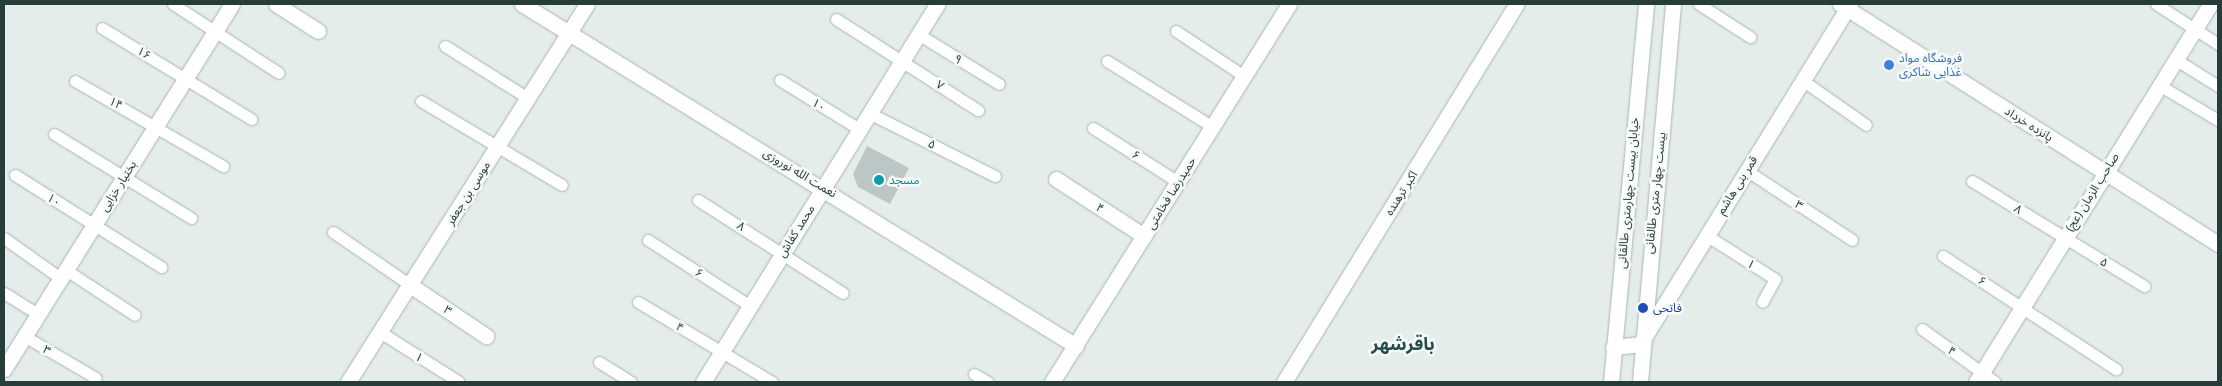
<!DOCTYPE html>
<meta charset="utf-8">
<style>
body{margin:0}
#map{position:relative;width:2222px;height:386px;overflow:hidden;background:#e5edeb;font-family:"Open Sans","Noto Sans Arabic",sans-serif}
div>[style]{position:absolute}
.building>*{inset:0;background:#bbc7c5}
.roads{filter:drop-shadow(0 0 1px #a8b5b3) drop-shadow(0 0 1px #a8b5b3)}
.service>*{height:11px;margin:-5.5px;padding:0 5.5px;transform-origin:5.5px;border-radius:5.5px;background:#fff}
.minor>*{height:15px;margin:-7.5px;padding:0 7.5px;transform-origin:7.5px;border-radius:7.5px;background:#fff}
.secondary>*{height:15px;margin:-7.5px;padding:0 7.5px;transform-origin:7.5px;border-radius:7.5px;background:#fff}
.dots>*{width:14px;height:14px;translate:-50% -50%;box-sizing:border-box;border:2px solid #f6faf8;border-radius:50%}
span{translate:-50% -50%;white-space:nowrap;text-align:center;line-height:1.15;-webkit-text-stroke:5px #f6faf8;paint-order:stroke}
.street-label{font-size:12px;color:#263d3c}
.shop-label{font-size:12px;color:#366cbe}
.left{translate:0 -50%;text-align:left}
.culture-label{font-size:12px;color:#0d838f}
.transit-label{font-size:12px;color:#164399}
.district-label{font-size:18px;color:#234e4c;font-weight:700}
.frame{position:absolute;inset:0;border:5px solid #263d3c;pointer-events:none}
</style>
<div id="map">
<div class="building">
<div style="clip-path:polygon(867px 146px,909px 168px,890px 204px,858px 187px,853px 174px)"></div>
</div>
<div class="roads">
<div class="service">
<div style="left:173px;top:4px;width:126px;rotate:33.1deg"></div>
<div style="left:1699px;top:4px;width:61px;rotate:32.9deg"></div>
<div style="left:2156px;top:4px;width:74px;rotate:32.8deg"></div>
<div style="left:836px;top:19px;width:169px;rotate:32.7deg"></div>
<div style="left:102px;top:28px;width:175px;rotate:31.4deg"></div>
<div style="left:1176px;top:31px;width:82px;rotate:33.5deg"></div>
<div style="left:918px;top:34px;width:95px;rotate:31.7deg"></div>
<div style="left:445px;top:46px;width:98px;rotate:32.1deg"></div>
<div style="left:2175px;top:59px;width:51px;rotate:32.1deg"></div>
<div style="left:1107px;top:61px;width:125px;rotate:31.9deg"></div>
<div style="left:780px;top:80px;width:93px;rotate:31.8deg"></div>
<div style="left:1802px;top:80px;width:78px;rotate:35.1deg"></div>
<div style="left:75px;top:81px;width:171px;rotate:29.9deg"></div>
<div style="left:2159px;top:85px;width:69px;rotate:30.7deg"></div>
<div style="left:421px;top:101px;width:164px;rotate:30.8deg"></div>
<div style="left:869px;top:113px;width:141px;rotate:26.6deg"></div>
<div style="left:1093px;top:128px;width:101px;rotate:32.4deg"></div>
<div style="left:54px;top:134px;width:161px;rotate:31.5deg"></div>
<div style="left:1746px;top:170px;width:127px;rotate:33.4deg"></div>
<div style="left:15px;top:175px;width:173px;rotate:32.2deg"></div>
<div style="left:1972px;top:181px;width:202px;rotate:31.4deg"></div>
<div style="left:698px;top:200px;width:172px;rotate:32.7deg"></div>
<div style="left:333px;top:232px;width:93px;rotate:34.5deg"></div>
<div style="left:1706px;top:235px;width:82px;rotate:32.5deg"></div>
<div style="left:1775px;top:279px;width:26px;rotate:119deg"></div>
<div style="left:4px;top:238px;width:69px;rotate:35.5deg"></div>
<div style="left:648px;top:240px;width:121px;rotate:32.9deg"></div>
<div style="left:1943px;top:256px;width:207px;rotate:33.2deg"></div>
<div style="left:66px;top:270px;width:82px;rotate:33.1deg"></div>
<div style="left:4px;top:293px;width:40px;rotate:32deg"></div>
<div style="left:638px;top:302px;width:156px;rotate:30.8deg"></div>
<div style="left:1922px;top:329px;width:90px;rotate:36deg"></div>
<div style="left:380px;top:332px;width:93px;rotate:32.3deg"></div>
<div style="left:24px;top:336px;width:83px;rotate:30.3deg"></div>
<div style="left:599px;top:362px;width:38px;rotate:32deg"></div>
<div style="left:974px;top:374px;width:16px;rotate:30deg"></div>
</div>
<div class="minor">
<div style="left:276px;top:4px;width:50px;rotate:32.7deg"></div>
<div style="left:522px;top:4px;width:651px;rotate:31.69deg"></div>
<div style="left:1840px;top:4px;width:448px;rotate:32.4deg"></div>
<div style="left:1056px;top:179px;width:105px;rotate:32.9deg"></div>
<div style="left:410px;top:285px;width:92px;rotate:33.9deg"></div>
<div style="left:1613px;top:347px;width:27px;rotate:-6deg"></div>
<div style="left:1640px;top:344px;width:400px;rotate:-58.3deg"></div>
<div style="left:4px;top:369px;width:430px;rotate:-58deg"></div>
<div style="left:348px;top:382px;width:447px;rotate:-57.7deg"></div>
<div style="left:703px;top:382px;width:445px;rotate:-58.2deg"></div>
<div style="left:1052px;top:382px;width:446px;rotate:-57.9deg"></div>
<div style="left:1284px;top:382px;width:444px;rotate:-58.4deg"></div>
<div style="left:1976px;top:382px;width:445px;rotate:-58.2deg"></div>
</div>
<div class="secondary">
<div style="left:1611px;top:382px;width:380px;rotate:-84.7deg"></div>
<div style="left:1640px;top:382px;width:379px;rotate:-85deg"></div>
</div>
</div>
<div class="dots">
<div style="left:1889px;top:65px;background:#3f7fe0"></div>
<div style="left:879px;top:180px;background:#0f9aa8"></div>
<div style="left:1643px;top:308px;background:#1a4fb4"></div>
</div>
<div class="street-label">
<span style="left:144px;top:53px;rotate:31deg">۱۶</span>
<span style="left:958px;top:59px;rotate:32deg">۹</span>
<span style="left:940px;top:85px;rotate:33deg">۷</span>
<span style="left:116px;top:103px;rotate:28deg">۱۴</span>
<span style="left:819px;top:105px;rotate:32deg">۱۰</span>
<span style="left:2029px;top:124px;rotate:32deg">پانزده خرداد</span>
<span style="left:932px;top:144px;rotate:26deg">۵</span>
<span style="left:1136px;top:155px;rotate:33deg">۶</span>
<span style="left:800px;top:173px;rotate:31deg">نعمت الله نوروزی</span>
<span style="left:1737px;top:185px;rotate:-58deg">قمر بنی هاشم</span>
<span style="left:118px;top:186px;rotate:-58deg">بختیار خزایی</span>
<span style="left:2092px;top:192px;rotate:-58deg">صاحب الزمان (عج)</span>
<span style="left:468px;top:193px;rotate:-58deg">موسی بن جعفر</span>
<span style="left:1171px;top:193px;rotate:-58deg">حمیدرضا فخامتی</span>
<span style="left:1401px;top:193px;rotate:-58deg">اکبر ترهنده</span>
<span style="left:1628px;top:193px;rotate:-85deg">خیابان بیست چهارمتری طالقانی</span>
<span style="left:1655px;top:193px;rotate:-84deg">بیست چهار متری طالقانی</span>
<span style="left:54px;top:200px;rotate:33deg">۱۰</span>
<span style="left:1799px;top:205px;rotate:33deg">۳</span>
<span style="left:1100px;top:208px;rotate:33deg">۴</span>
<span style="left:2018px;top:209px;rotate:32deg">۸</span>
<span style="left:741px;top:226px;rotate:32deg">۸</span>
<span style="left:796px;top:231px;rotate:-58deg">محمد کفاش</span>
<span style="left:2104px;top:262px;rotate:32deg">۵</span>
<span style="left:1751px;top:264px;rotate:32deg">۱</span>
<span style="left:699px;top:273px;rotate:33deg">۶</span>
<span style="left:1982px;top:281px;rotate:33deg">۶</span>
<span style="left:448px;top:310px;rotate:34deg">۳</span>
<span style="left:680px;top:327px;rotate:31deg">۴</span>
<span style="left:47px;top:350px;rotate:30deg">۳</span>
<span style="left:1952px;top:351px;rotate:36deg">۴</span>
<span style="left:419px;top:357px;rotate:32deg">۱</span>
</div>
<div class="shop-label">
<span class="left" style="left:1899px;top:65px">فروشگاه مواد<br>غذایی شاکری</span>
</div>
<div class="culture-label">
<span class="left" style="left:889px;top:180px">مسجد</span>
</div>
<div class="transit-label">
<span class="left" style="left:1653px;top:308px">فاتحی</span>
</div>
<div class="district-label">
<span style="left:1403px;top:343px">باقرشهر</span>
</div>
<div class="frame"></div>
</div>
